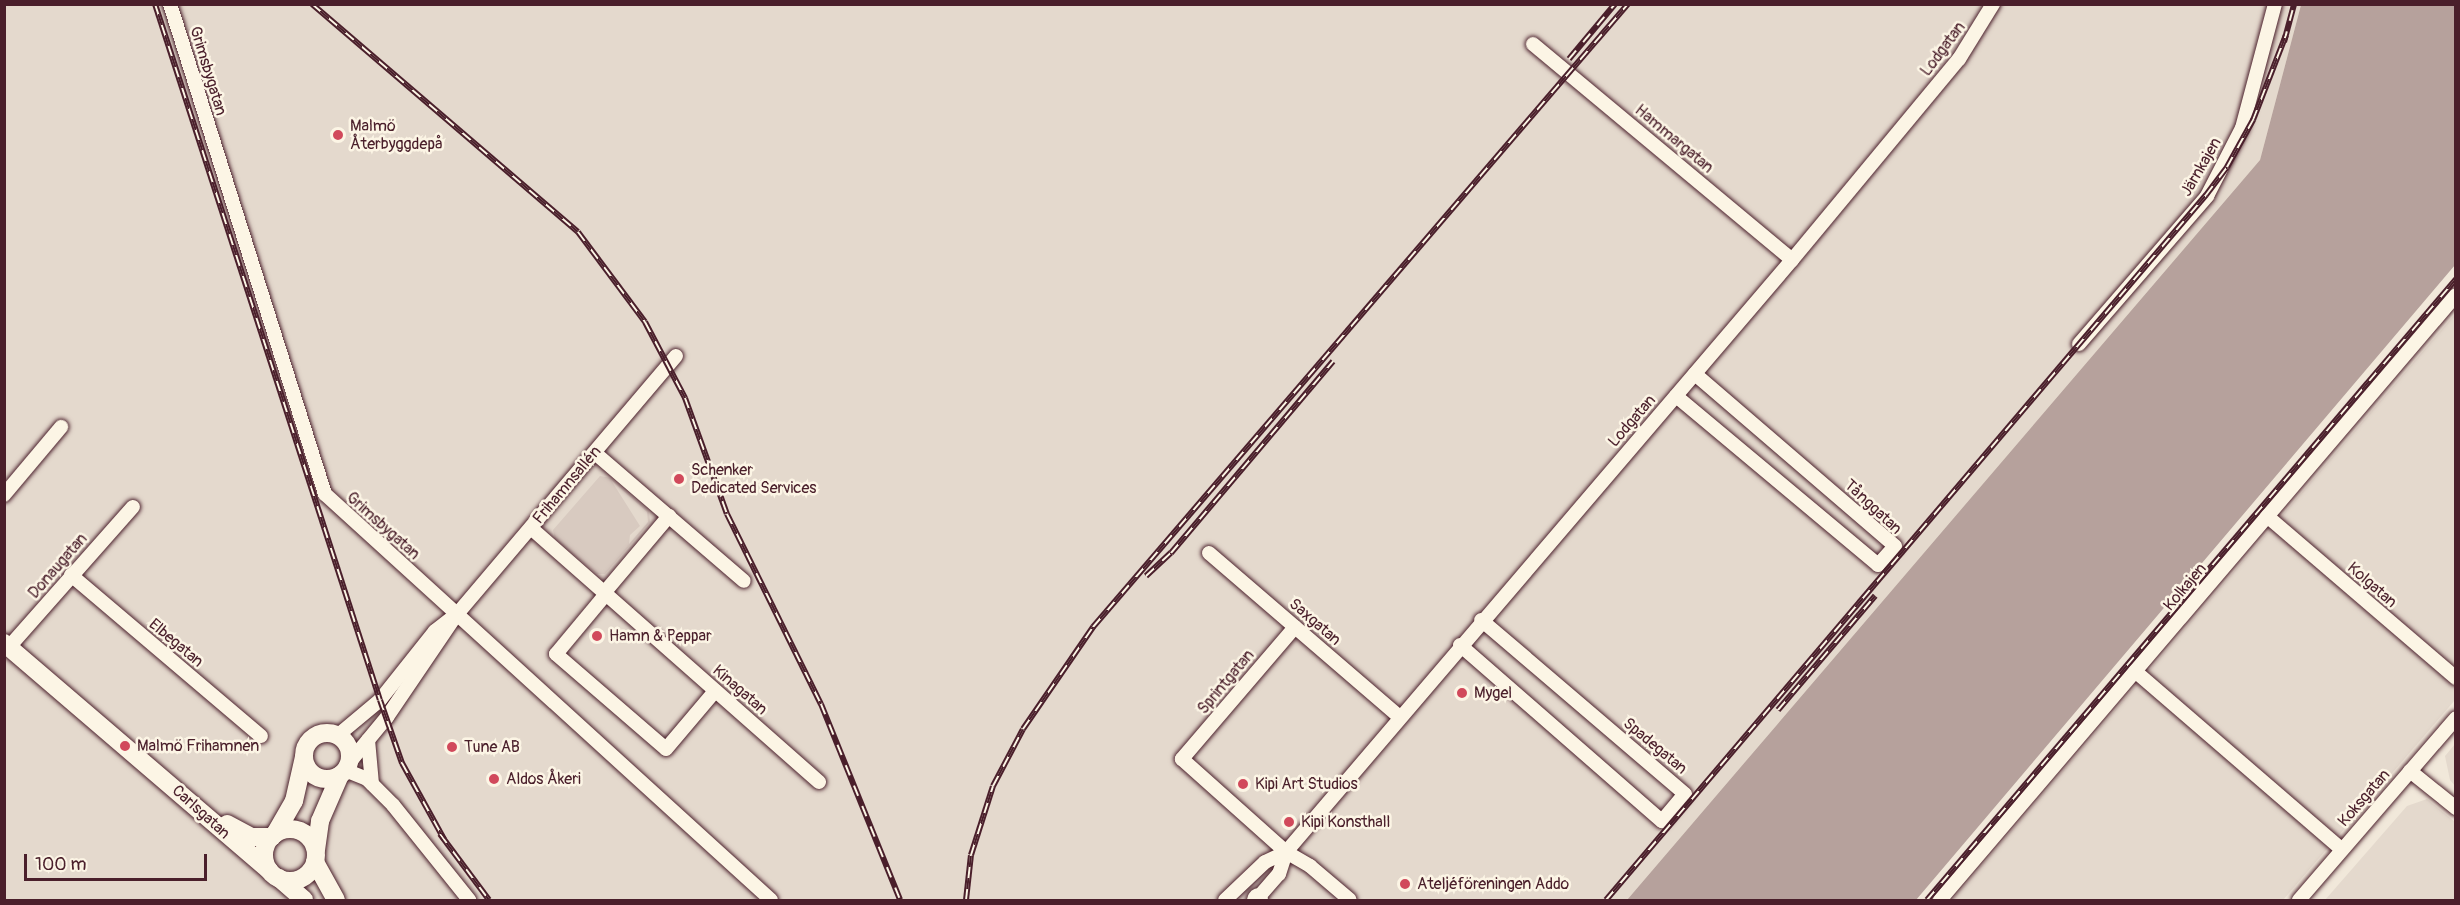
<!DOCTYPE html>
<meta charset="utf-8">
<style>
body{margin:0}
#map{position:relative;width:2460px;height:905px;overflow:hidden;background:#f1e8da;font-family:Pangolin,sans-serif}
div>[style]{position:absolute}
.built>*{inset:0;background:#e4d9cd}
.green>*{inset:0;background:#d8cac0}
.water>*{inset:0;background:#b6a19c}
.roads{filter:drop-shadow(0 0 2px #4a1f2b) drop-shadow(0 0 2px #4a1f2b)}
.minor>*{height:14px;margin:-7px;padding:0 7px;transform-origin:7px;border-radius:7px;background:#fcf5e5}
.tertiary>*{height:18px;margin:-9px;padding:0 9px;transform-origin:9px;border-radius:9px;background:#fcf5e5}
.tertiary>.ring{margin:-9px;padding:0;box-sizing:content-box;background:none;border:18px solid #fcf5e5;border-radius:50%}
.secondary>*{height:20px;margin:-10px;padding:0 10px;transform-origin:10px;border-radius:10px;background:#fcf5e5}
.rail>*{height:6px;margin-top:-3px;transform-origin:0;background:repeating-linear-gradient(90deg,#fcf5e5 0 11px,#4a1f2b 0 22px);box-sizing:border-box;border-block:2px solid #4a1f2b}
.dots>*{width:16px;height:16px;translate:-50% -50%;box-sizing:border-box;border:3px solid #fcf5e5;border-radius:50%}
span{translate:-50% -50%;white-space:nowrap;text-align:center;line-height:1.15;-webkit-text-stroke:5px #fcf5e5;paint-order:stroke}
.street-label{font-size:16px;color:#4a1f2b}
.poi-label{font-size:16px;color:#4a1f2b}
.left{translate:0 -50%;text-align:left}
.frame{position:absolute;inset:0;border:6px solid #4a1f2b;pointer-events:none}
.scale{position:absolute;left:24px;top:854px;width:183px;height:27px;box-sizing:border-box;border:3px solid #4a1f2b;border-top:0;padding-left:8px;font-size:18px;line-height:21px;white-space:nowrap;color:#4a1f2b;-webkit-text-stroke:4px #fcf5e5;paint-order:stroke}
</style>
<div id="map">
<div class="built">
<div style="clip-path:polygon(4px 5px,2301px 5px,2260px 160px,1627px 900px,5px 900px)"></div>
<div style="clip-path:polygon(2455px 314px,2455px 700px,2283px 900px,1952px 900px)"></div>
<div style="clip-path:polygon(2455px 744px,2455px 786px,2450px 780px,2445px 756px)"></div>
<div style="clip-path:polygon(2427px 799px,2455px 822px,2455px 900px,2325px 900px,2407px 806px)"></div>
</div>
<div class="green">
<div style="clip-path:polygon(evenodd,600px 476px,611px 478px,649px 511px,650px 522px,605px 574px,597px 574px,555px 539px,553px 530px,600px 476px,611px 480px,647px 512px,648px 522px,629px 544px,630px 535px,640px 526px,611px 480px)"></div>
</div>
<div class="water">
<div style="clip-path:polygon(2301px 5px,2455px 5px,2455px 265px,1916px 900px,1627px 900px,2260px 160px)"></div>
</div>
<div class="roads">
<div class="minor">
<div style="left:170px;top:4px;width:514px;rotate:72.45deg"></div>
<div style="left:325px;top:494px;width:603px;rotate:42.31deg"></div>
<div style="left:1533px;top:44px;width:337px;rotate:39.8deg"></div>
<div style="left:2079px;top:344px;width:196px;rotate:-49.1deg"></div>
<div style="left:2207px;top:196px;width:76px;rotate:-62.8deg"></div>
<div style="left:2242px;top:128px;width:128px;rotate:-75.1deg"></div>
<div style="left:1676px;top:396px;width:263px;rotate:39.9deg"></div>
<div style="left:1878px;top:565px;width:25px;rotate:-48deg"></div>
<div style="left:1895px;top:546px;width:264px;rotate:-139.3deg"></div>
<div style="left:595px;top:453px;width:196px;rotate:40.7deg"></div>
<div style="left:4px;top:495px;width:89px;rotate:-50deg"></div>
<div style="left:2267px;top:516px;width:249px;rotate:40.6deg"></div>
<div style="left:531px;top:528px;width:384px;rotate:41.4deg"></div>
<div style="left:1209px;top:553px;width:252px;rotate:40.7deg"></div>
<div style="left:71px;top:575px;width:249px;rotate:40.3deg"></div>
<div style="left:604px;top:593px;width:101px;rotate:-49.8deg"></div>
<div style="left:606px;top:594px;width:78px;rotate:129.8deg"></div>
<div style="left:556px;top:654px;width:145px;rotate:40.8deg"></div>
<div style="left:666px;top:749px;width:76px;rotate:-49.8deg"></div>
<div style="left:1295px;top:627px;width:174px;rotate:130.6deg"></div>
<div style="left:1182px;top:759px;width:140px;rotate:41.8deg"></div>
<div style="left:1286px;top:852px;width:28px;rotate:30deg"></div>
<div style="left:1310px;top:866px;width:52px;rotate:40.4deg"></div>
<div style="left:1460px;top:645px;width:268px;rotate:41.1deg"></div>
<div style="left:1662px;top:821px;width:35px;rotate:-50deg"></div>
<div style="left:1685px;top:794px;width:268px;rotate:-139.5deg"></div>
<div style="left:9px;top:647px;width:187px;rotate:-48.5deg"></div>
<div style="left:2135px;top:671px;width:272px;rotate:40.8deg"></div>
<div style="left:337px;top:736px;width:56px;rotate:-39.9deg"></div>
<div style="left:380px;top:700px;width:88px;rotate:-51.4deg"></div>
<div style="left:435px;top:631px;width:29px;rotate:-38deg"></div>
<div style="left:458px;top:613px;width:337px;rotate:-49.7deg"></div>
<div style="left:368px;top:740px;width:44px;rotate:84.8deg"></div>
<div style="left:349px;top:763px;width:60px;rotate:-50.4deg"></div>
<div style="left:387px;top:717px;width:121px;rotate:-55.8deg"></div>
<div style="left:345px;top:770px;width:24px;rotate:22deg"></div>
<div style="left:367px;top:779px;width:37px;rotate:45deg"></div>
<div style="left:393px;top:805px;width:122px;rotate:51.3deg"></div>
<div style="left:2410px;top:771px;width:59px;rotate:38.8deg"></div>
<div style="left:1225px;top:900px;width:55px;rotate:-43.5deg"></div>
<div style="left:1265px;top:862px;width:23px;rotate:-25deg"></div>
<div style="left:1256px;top:900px;width:35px;rotate:-49deg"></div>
<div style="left:1279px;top:874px;width:23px;rotate:-72deg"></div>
<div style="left:1286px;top:852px;width:779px;rotate:-49.48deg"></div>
<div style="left:1792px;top:260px;width:261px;rotate:-50.3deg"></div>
<div style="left:1959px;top:59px;width:65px;rotate:-58.3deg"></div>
<div style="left:1940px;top:900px;width:795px;rotate:-49.54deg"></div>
<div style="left:2299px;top:900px;width:240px;rotate:-49.2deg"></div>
</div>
<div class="tertiary">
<div style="left:4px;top:643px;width:349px;rotate:40.6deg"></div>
<div class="ring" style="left:304px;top:733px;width:28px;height:28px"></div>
<div style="left:227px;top:824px;width:27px;rotate:28deg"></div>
<div style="left:251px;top:837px;width:21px"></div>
<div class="ring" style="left:264px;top:829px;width:34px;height:34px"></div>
<div style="left:275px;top:834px;width:38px;rotate:-60deg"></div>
<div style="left:294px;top:801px;width:45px;rotate:-77.2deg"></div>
<div style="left:316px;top:850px;width:29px;rotate:-82deg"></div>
<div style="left:320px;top:821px;width:50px;rotate:-66.5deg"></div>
<div style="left:315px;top:862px;width:43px;rotate:61.1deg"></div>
<div style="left:279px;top:878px;width:33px;rotate:41deg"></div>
</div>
<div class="secondary">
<div style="left:1257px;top:900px;width:2px;rotate:-63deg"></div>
</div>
</div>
<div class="rail">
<div style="left:155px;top:4px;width:731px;rotate:72.09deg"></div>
<div style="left:380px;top:700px;width:67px;rotate:70.8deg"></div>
<div style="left:402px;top:763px;width:87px;rotate:61.1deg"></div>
<div style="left:312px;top:4px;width:350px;rotate:40.6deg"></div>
<div style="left:578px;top:232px;width:112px;rotate:53.3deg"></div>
<div style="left:645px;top:322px;width:86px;rotate:62.2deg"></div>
<div style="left:685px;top:398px;width:123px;rotate:70.1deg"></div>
<div style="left:727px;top:514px;width:212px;rotate:63.7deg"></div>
<div style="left:821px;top:704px;width:211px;rotate:68deg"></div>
<div style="left:2284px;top:42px;width:39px;rotate:-75deg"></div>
<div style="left:1569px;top:59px;width:72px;rotate:-50.1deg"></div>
<div style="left:1146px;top:576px;width:34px;rotate:-43deg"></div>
<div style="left:1171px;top:553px;width:251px;rotate:-49.8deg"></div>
<div style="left:1778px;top:710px;width:150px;rotate:-49.6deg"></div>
<div style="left:440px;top:834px;width:82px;rotate:53.4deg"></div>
<div style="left:966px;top:900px;width:45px;rotate:-83.7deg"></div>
<div style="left:971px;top:855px;width:72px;rotate:-72.3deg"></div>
<div style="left:993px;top:786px;width:64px;rotate:-62.2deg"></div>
<div style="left:1023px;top:729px;width:124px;rotate:-55.5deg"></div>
<div style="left:1093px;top:627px;width:821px;rotate:-49.35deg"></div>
<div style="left:1606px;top:900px;width:926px;rotate:-49.6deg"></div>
<div style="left:2206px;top:195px;width:35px;rotate:-53deg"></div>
<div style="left:2227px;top:167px;width:54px;rotate:-61deg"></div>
<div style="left:2253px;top:120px;width:91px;rotate:-68.8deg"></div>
<div style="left:1927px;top:900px;width:816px;rotate:-49.57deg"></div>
</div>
<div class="dots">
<div style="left:338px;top:135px;background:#d1495b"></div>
<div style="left:679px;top:479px;background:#d1495b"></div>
<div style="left:597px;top:636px;background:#d1495b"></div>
<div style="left:1462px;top:693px;background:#d1495b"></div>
<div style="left:125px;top:746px;background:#d1495b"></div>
<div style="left:452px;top:747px;background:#d1495b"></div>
<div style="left:494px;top:779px;background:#d1495b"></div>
<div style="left:1243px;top:784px;background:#d1495b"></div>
<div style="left:1289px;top:822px;background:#d1495b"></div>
<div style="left:1405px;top:884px;background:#d1495b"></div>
</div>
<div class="street-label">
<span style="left:1943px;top:49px;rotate:-53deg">Lodgatan</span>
<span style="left:208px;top:71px;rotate:73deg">Grimsbygatan</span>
<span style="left:1674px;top:139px;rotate:40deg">Hammargatan</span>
<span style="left:2201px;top:167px;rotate:-60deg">Järnkajen</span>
<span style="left:1632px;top:421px;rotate:-49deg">Lodgatan</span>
<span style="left:567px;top:485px;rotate:-50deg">Frihamnsallén</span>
<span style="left:1873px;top:507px;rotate:43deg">Tånggatan</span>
<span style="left:383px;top:526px;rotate:42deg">Grimsbygatan</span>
<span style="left:58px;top:566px;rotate:-49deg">Donaugatan</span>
<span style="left:2372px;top:585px;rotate:41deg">Kolgatan</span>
<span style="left:2185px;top:587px;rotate:-50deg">Kolkajen</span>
<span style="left:1315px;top:622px;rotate:41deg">Saxgatan</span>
<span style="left:176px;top:643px;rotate:40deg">Elbegatan</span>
<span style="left:1226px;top:682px;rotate:-50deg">Sprintgatan</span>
<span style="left:740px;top:690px;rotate:41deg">Kinagatan</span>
<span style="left:1655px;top:746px;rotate:40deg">Spadegatan</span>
<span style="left:2364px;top:798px;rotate:-49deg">Koksgatan</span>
<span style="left:201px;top:812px;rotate:42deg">Carlsgatan</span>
</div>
<div class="poi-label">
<span class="left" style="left:350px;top:135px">Malmö<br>Återbyggdepå</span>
<span class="left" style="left:691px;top:479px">Schenker<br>Dedicated Services</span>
<span class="left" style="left:609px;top:636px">Hamn &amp; Peppar</span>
<span class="left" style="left:1474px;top:693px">Mygel</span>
<span class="left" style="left:137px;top:746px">Malmö Frihamnen</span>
<span class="left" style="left:464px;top:747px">Tune AB</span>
<span class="left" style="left:506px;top:779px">Aldos Åkeri</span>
<span class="left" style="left:1255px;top:784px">Kipi Art Studios</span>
<span class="left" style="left:1301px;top:822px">Kipi Konsthall</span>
<span class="left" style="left:1417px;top:884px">Ateljéföreningen Addo</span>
</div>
<div class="frame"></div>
<div class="scale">100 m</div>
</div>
